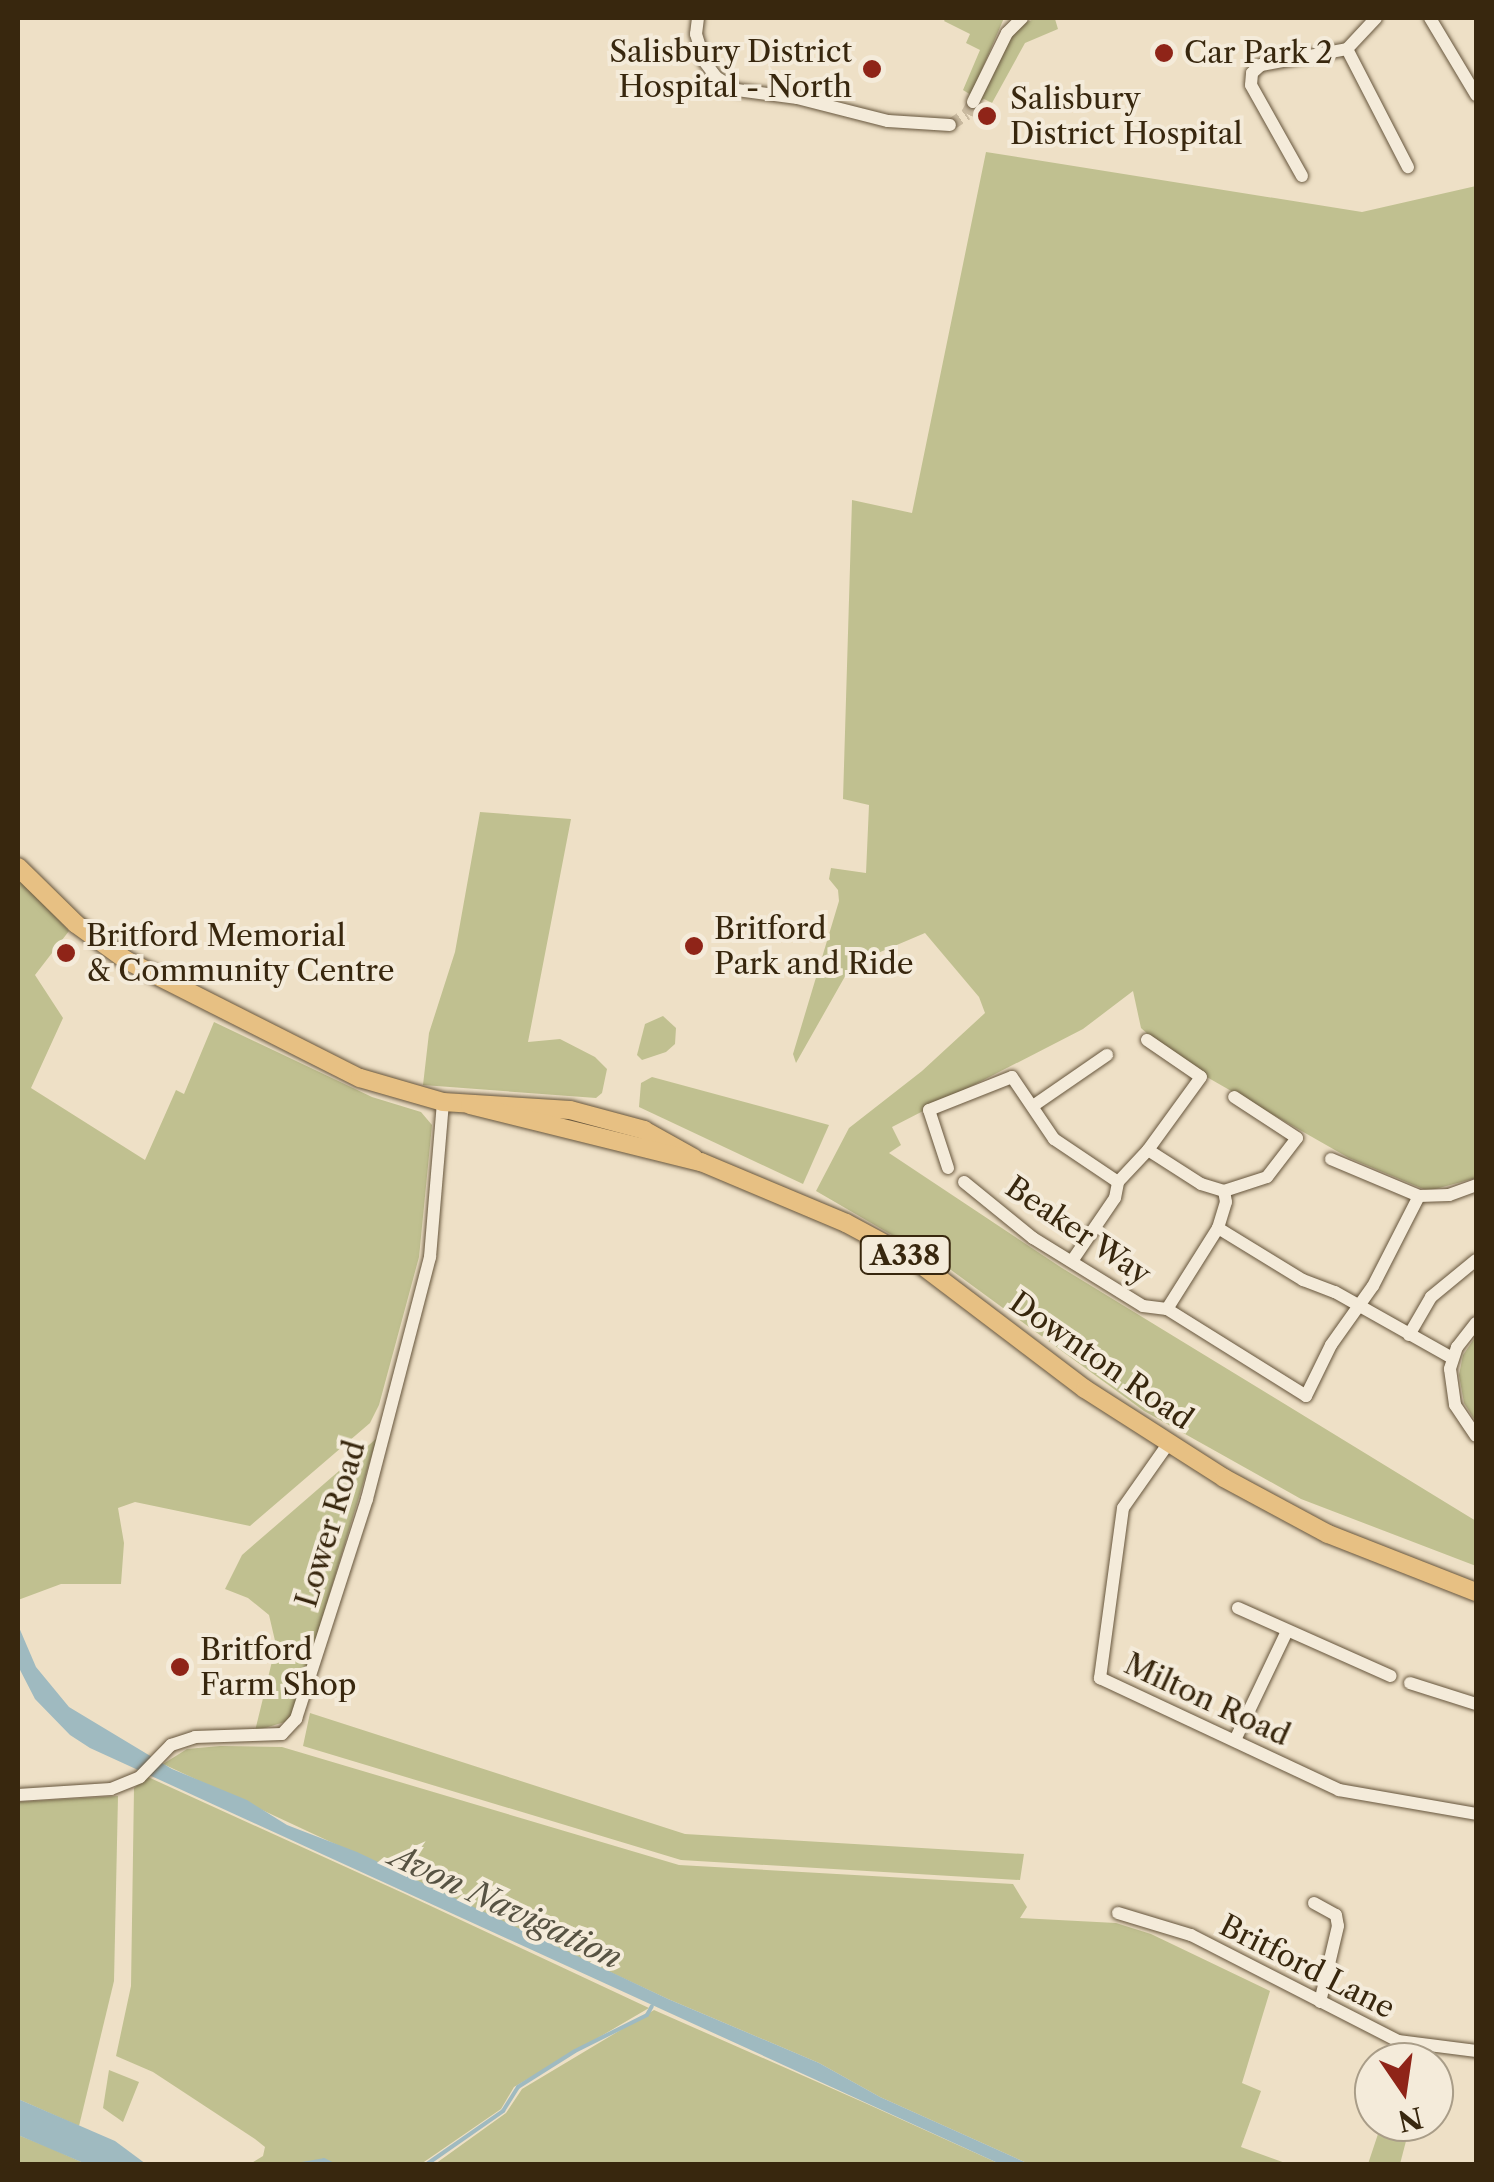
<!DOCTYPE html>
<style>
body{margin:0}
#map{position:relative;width:1494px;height:2182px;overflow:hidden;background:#eee0c6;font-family:"Libre Caslon Text",serif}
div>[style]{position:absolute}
.green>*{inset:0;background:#c0c090}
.water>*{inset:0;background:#9fbac0}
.stream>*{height:4px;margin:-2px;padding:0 2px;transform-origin:2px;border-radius:2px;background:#9fbac0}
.minor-tunnel>*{height:12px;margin-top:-6px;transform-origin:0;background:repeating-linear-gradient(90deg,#cabba1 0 12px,transparent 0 18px)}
.roads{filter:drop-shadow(0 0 2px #66553c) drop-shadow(0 0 2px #66553c)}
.minor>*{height:12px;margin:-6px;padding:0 6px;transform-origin:6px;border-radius:6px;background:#f4ebda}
.highway>*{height:18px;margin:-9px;padding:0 9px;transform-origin:9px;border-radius:9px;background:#e7c083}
.dots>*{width:28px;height:28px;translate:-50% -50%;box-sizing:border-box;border:5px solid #f4ebda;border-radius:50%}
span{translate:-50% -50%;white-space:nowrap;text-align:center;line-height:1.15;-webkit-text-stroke:8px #f4ebda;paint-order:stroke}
.shield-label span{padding:2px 8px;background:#f4ebda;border:2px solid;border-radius:8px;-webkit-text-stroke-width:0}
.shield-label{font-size:28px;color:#38270e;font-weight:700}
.poi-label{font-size:30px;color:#38270e}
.right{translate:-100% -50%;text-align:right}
.left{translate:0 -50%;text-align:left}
.street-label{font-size:30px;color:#38270e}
.water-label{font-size:32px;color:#575343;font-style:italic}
.frame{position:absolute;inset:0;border:20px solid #38270e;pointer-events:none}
.north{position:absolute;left:1354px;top:2042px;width:100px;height:100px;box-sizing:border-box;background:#f4ebda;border:2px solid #a99d88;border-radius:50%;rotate:167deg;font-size:28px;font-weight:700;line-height:40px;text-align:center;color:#38270e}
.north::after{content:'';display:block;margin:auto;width:35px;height:45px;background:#8f2418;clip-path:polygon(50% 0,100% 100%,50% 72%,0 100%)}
</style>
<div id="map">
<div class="green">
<div style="clip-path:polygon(946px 18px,1004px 18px,971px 95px,963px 90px,980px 50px,966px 43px,970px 34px,944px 21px)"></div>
<div style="clip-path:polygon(1037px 18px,1055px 19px,1058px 29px,1025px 43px,992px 103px,984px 99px,976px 103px,1008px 40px,1024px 23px)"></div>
<div style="clip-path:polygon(986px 152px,1362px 212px,1476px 186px,1476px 1178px,1428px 1191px,1349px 1158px,1177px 1060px,1141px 1028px,1133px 991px,1083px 1029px,892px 1127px,901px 1145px,889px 1153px,1062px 1268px,1476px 1521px,1476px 1566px,1301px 1499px,1144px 1411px,947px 1267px,816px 1191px,849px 1128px,922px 1071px,985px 1013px,979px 997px,925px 933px,852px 964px,796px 1063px,793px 1054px,839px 901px,838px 890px,829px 879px,831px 868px,866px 873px,869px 805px,843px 799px,852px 500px,912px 513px)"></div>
<div style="clip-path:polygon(480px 812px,571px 819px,528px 1042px,560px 1039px,595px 1057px,607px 1069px,602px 1093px,596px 1098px,423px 1085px,429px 1033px,455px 952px)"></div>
<div style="clip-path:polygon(18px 876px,69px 931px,35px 975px,63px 1018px,31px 1088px,145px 1160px,176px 1090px,184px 1094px,214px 1022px,372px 1097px,421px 1112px,432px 1125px,419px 1257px,379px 1405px,370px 1423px,250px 1526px,135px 1502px,118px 1508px,124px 1543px,121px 1584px,61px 1584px,18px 1600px)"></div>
<div style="clip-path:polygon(663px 1016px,676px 1028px,675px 1044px,666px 1052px,642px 1060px,637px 1055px,645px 1024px)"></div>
<div style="clip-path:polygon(652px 1077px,829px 1125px,803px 1184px,639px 1107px,641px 1083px)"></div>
<div style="clip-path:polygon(1476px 1336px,1476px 1422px,1464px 1403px,1459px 1375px,1463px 1355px)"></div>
<div style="clip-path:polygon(377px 1438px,294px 1711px,288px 1721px,255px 1731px,276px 1645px,269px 1615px,248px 1598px,225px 1589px,242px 1555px)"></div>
<div style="clip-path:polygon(310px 1713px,685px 1834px,1024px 1854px,1020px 1880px,681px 1860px,303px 1746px)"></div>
<div style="clip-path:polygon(220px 1746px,282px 1747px,679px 1865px,1013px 1884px,1027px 1907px,1020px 1918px,1116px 1923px,1151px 1934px,1270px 1991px,1242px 2083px,1261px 2091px,1241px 2147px,1288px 2164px,1029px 2164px,880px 2097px,819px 2063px,668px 1999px,163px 1764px,187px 1749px)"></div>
<div style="clip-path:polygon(148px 1777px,403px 1893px,649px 2008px,514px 2087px,501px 2109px,421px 2164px,250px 2164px,263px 2156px,265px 2147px,255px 2139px,153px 2072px,116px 2056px,131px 1986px,134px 1788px)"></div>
<div style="clip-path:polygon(118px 1796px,114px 1981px,79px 2126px,18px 2099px,18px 1802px)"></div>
<div style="clip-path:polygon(654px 2010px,865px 2103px,1000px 2164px,435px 2164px,506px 2113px,522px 2089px)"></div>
<div style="clip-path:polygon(109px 2070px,139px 2082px,123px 2122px,103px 2108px)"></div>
<div style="clip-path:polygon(1382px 2122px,1411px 2122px,1400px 2164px,1368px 2164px)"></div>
<div style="clip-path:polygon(18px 2135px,48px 2147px,86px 2164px,18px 2164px)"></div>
</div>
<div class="water">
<div style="clip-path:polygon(18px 1625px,36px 1667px,69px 1707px,172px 1769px,247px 1800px,287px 1825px,357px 1852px,668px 1999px,819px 2063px,880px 2097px,1029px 2164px,1000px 2164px,90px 1748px,70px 1735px,35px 1699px,18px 1666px)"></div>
<div style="clip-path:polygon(18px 2099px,115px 2141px,146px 2164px,86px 2164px,18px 2135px)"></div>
</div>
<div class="stream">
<div style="left:302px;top:2164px;width:22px;rotate:-10deg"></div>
<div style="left:324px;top:2160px;width:9px;rotate:27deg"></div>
<div style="left:427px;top:2164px;width:93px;rotate:-34.9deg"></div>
<div style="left:503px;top:2111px;width:28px;rotate:-58deg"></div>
<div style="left:518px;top:2087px;width:67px;rotate:-32.3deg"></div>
<div style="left:575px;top:2051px;width:80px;rotate:-26.6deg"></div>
<div style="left:647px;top:2015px;width:10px;rotate:-61deg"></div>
</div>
<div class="minor-tunnel">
<div style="left:950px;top:125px;width:20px;rotate:-33deg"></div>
<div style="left:967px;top:114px;width:13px;rotate:-63deg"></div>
</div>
<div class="roads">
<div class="minor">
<div style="left:698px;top:18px;width:16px;rotate:97deg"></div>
<div style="left:696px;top:34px;width:28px;rotate:73deg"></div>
<div style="left:704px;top:61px;width:20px;rotate:53deg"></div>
<div style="left:716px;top:77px;width:25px;rotate:32deg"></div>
<div style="left:737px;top:90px;width:61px;rotate:7.6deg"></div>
<div style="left:797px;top:98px;width:94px;rotate:14.2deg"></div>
<div style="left:888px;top:121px;width:62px;rotate:3.7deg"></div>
<div style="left:1430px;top:18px;width:90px;rotate:59.1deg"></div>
<div style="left:1347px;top:49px;width:133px;rotate:62.7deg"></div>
<div style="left:973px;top:102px;width:77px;rotate:-63.8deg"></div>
<div style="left:1007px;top:33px;width:21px;rotate:-45deg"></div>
<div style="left:1302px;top:176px;width:104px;rotate:-119.3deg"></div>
<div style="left:1251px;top:85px;width:12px;rotate:-85deg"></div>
<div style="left:1252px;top:73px;width:12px;rotate:-42deg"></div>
<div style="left:1261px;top:65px;width:87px;rotate:-10.5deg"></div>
<div style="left:1347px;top:49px;width:42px;rotate:-46.9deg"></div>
<div style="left:1147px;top:1040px;width:65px;rotate:34.4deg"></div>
<div style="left:1201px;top:1077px;width:90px;rotate:126deg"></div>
<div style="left:1148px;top:1150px;width:63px;rotate:32.7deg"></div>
<div style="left:1201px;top:1184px;width:24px;rotate:17deg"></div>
<div style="left:1033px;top:1106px;width:90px;rotate:-34.6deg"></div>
<div style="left:1331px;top:1159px;width:95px;rotate:22.8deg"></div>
<div style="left:948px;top:1168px;width:61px;rotate:-108.1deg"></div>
<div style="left:929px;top:1110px;width:89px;rotate:-21.7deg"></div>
<div style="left:1012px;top:1077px;width:75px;rotate:55.9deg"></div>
<div style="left:1054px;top:1139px;width:77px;rotate:33.9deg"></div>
<div style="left:964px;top:1182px;width:89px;rotate:39.1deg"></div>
<div style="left:1033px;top:1238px;width:129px;rotate:31.7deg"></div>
<div style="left:1143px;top:1306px;width:24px;rotate:7deg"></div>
<div style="left:1218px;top:1228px;width:100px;rotate:31.5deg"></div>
<div style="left:1303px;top:1280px;width:34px;rotate:21deg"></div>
<div style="left:1335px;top:1292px;width:134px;rotate:29.4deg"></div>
<div style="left:1072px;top:1261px;width:76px;rotate:-55.7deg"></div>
<div style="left:1115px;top:1198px;width:16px;rotate:-79deg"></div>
<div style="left:1118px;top:1182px;width:44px;rotate:-46.8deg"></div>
<div style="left:1167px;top:1309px;width:164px;rotate:32deg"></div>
<div style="left:1306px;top:1396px;width:57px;rotate:-63.9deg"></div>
<div style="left:1331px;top:1345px;width:72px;rotate:-54.6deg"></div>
<div style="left:1373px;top:1286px;width:101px;rotate:-62.9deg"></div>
<div style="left:1419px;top:1196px;width:30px;rotate:-2deg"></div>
<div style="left:1449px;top:1195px;width:29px;rotate:-20deg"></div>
<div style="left:1167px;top:1309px;width:96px;rotate:-57.8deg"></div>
<div style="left:1218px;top:1228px;width:27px;rotate:-73deg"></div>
<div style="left:1226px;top:1202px;width:11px;rotate:-100deg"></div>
<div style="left:1224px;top:1191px;width:45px;rotate:-18deg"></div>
<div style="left:1267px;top:1177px;width:49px;rotate:-52.4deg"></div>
<div style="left:1297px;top:1138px;width:75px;rotate:-146.9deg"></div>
<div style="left:1476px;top:1323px;width:31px;rotate:128deg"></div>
<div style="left:1457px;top:1347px;width:23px;rotate:108deg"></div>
<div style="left:1450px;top:1369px;width:36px;rotate:82deg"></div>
<div style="left:1455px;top:1405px;width:37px;rotate:56deg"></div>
<div style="left:1409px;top:1335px;width:44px;rotate:-59.9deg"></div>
<div style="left:1431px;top:1297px;width:58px;rotate:-39.4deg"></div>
<div style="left:1168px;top:1444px;width:78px;rotate:125.1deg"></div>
<div style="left:1123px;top:1508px;width:172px;rotate:97.7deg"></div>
<div style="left:1100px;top:1678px;width:264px;rotate:25.1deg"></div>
<div style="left:1339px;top:1790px;width:139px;rotate:9.9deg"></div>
<div style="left:1238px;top:1608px;width:167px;rotate:24deg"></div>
<div style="left:1410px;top:1683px;width:69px;rotate:17.7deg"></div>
<div style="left:1236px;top:1738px;width:116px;rotate:-64.5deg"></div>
<div style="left:18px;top:1795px;width:93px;rotate:-3.7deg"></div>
<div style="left:111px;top:1789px;width:31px;rotate:-22deg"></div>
<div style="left:140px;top:1777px;width:45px;rotate:-45.9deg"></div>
<div style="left:171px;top:1745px;width:25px;rotate:-18deg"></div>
<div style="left:195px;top:1737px;width:87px;rotate:-2deg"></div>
<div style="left:282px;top:1734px;width:21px;rotate:-47deg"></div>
<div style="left:296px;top:1719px;width:231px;rotate:-72.1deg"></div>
<div style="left:367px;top:1499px;width:250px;rotate:-75.4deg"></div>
<div style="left:430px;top:1257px;width:156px;rotate:-85.2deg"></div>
<div style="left:1314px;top:1903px;width:25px;rotate:29deg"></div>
<div style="left:1336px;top:1915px;width:11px;rotate:80deg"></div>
<div style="left:1338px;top:1926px;width:78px;rotate:103.3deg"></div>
<div style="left:1118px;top:1913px;width:76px;rotate:16.8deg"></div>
<div style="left:1191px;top:1935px;width:233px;rotate:27.1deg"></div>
<div style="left:1398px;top:2041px;width:79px;rotate:7.3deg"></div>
</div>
<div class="highway">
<div style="left:18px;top:867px;width:81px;rotate:44.5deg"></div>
<div style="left:76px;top:924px;width:62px;rotate:35.8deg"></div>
<div style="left:126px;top:960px;width:262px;rotate:26.8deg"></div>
<div style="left:360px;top:1078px;width:86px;rotate:16.1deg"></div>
<div style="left:443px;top:1102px;width:127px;rotate:3.6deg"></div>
<div style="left:570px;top:1110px;width:77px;rotate:15.1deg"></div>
<div style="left:644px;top:1130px;width:57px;rotate:29.2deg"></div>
<div style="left:470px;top:1105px;width:238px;rotate:13.9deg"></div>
<div style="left:701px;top:1162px;width:157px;rotate:22.8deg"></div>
<div style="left:846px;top:1223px;width:78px;rotate:28.2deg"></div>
<div style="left:915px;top:1260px;width:213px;rotate:37.2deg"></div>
<div style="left:1085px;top:1389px;width:165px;rotate:32.6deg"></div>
<div style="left:1224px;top:1478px;width:118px;rotate:28.3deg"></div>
<div style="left:1328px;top:1534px;width:159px;rotate:21.4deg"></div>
</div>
</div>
<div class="dots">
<div style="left:1164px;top:53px;background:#8f2418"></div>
<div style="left:872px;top:69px;background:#8f2418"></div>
<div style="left:987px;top:116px;background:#8f2418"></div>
<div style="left:694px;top:946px;background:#8f2418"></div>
<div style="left:66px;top:953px;background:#8f2418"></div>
<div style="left:180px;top:1667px;background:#8f2418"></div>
</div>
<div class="shield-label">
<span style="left:905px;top:1255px">A338</span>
</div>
<div class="poi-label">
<span class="right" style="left:852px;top:69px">Salisbury District<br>Hospital - North</span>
<span class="left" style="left:1184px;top:53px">Car Park 2</span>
<span class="left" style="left:1010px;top:116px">Salisbury<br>District Hospital</span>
<span class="left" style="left:714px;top:946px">Britford<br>Park and Ride</span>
<span class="left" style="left:86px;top:953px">Britford Memorial<br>&amp; Community Centre</span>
<span class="left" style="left:200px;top:1667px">Britford<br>Farm Shop</span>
</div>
<div class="street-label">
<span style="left:1078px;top:1231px;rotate:34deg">Beaker Way</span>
<span style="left:1101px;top:1361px;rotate:35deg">Downton Road</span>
<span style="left:331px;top:1524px;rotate:-73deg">Lower Road</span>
<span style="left:1207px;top:1700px;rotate:25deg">Milton Road</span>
<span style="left:1307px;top:1967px;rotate:27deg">Britford Lane</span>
</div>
<div class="water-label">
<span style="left:506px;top:1907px;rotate:25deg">Avon Navigation</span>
</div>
<div class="frame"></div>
<div class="north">N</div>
</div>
